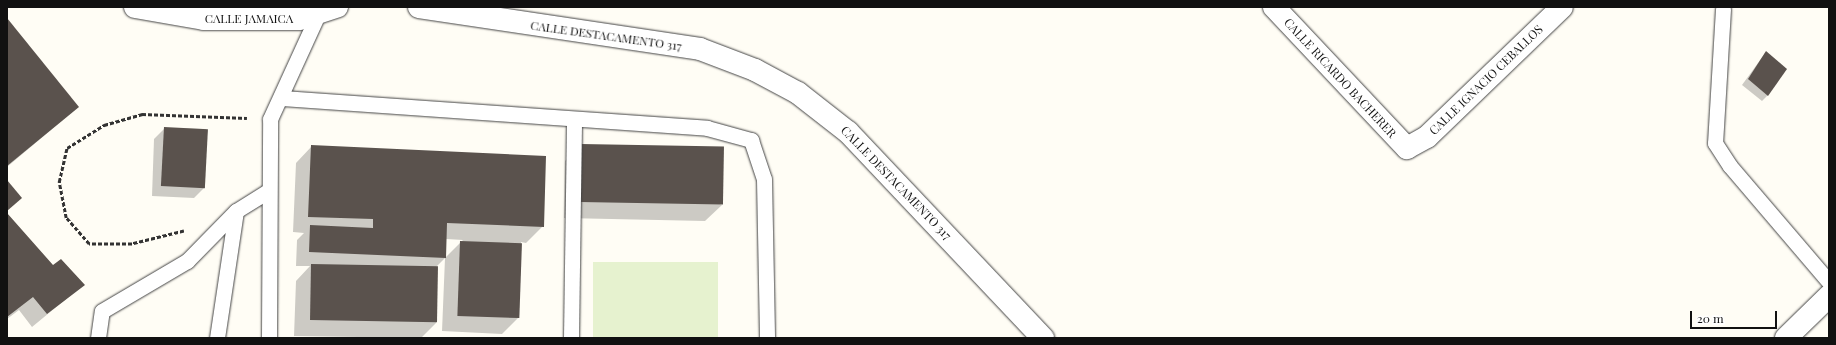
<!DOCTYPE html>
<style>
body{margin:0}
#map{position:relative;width:1836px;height:345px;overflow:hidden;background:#fffdf5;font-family:"Playfair Display",serif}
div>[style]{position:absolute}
.pitch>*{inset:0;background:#e6f2cf;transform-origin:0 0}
.shadow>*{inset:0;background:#0003}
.building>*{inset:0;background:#5a524d;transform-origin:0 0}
.path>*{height:2.5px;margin-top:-1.25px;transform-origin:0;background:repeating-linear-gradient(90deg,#333 0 4px,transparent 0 6px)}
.roads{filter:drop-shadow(0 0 1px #444) drop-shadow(0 0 1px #444)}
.service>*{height:15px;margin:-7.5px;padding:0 7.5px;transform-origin:7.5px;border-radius:7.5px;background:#fff}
.minor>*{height:22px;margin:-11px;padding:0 11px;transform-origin:11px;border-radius:11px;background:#fff}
.tertiary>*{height:22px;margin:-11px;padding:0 11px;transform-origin:11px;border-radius:11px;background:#fff}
span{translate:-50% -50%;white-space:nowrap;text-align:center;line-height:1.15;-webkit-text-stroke:4px #fff;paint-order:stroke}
.street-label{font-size:12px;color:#111}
.frame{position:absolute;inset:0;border:8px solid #111;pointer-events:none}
.scale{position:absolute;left:1690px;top:311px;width:87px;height:18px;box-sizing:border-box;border:2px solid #111;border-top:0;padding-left:5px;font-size:12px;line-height:14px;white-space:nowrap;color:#111;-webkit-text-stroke:3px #fff;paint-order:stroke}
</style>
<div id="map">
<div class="pitch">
<div style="left:593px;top:262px;width:125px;height:76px"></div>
</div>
<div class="shadow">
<div style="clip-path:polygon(7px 20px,78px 107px,7px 167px)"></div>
<div style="clip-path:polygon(1766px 52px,1768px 95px,1762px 101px,1742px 85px)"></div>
<div style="clip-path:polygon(165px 128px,206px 129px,205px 187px,194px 198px,152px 196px,154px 139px)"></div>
<div style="clip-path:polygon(581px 145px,722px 205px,705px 221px,564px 218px,565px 161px)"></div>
<div style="clip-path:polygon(evenodd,312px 146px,543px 226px,526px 243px,521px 242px,518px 318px,502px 334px,442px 331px,445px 258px,435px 268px,436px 323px,421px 338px,294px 336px,296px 281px,310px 266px,296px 266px,297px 240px,304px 233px,293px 232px,296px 163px,312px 146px,446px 239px,463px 240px,445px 258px,446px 239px)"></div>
<div style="clip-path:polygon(7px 214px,53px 266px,83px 285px,32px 327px,19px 310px,7px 319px)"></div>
</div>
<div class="building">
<div style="clip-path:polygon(7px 18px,79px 107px,7px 166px)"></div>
<div style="clip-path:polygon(1766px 51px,1787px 69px,1768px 96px,1748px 79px)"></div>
<div style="left:164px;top:127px;width:44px;height:59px;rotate:3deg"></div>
<div style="left:581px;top:144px;width:143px;height:58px;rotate:1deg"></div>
<div style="clip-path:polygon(311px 145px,546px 156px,544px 227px,447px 223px,446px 258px,309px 252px,310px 225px,373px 228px,373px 219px,308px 217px)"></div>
<div style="clip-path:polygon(7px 180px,22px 198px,7px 211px)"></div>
<div style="clip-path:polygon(7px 213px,53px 265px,61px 259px,85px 285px,47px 314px,33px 297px,7px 317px)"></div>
<div style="left:460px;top:241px;width:62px;height:75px;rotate:2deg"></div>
<div style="left:311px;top:264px;width:127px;height:56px;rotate:1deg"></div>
</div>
<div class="path">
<div style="left:184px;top:231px;width:54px;rotate:166deg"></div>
<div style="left:132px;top:244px;width:43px;rotate:180deg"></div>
<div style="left:89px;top:244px;width:35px;rotate:-131deg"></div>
<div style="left:66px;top:218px;width:37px;rotate:-101deg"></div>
<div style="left:59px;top:182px;width:35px;rotate:-77deg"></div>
<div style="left:67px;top:148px;width:44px;rotate:-31.9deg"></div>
<div style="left:104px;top:125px;width:40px;rotate:-16deg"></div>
<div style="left:142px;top:114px;width:105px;rotate:2.2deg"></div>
</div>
<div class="roads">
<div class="service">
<div style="left:1723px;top:9px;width:134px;rotate:93.4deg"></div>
<div style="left:1715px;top:143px;width:27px;rotate:57deg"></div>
<div style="left:1730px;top:166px;width:153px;rotate:49.5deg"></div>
<div style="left:282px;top:98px;width:426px;rotate:4deg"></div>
<div style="left:707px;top:128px;width:46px;rotate:15.3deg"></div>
<div style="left:751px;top:140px;width:41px;rotate:71.6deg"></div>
<div style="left:764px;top:179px;width:159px;rotate:88.9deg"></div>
<div style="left:98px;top:338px;width:27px;rotate:-82deg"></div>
<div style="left:102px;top:311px;width:99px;rotate:-30.5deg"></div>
<div style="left:187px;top:261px;width:70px;rotate:-45.6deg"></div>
<div style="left:236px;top:211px;width:39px;rotate:-32deg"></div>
<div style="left:217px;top:338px;width:128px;rotate:-81.5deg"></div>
<div style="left:269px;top:338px;width:219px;rotate:-89.7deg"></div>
<div style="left:270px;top:119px;width:115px;rotate:-65.4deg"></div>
<div style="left:571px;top:338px;width:217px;rotate:-89.2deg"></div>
</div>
<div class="minor">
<div style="left:135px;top:7px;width:70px;rotate:9.9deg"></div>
<div style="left:204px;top:19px;width:95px"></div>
<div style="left:299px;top:19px;width:40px;rotate:-18deg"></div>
<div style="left:1274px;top:7px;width:194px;rotate:46.7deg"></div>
<div style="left:1407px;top:148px;width:23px;rotate:-29deg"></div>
<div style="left:1427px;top:137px;width:187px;rotate:-43.9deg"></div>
<div style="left:1786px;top:338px;width:60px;rotate:-44.3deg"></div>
</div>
<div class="tertiary">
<div style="left:419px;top:7px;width:284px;rotate:8.5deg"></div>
<div style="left:700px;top:49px;width:59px;rotate:20.9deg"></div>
<div style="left:755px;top:70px;width:49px;rotate:28.1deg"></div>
<div style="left:798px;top:93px;width:63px;rotate:38deg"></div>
<div style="left:848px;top:132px;width:284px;rotate:46.6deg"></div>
</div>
</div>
<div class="street-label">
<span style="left:249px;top:19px">CALLE JAMAICA</span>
<span style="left:606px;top:36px;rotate:8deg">CALLE DESTACAMENTO 317</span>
<span style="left:1340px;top:78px;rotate:47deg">CALLE RICARDO BACHERER</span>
<span style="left:1486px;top:80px;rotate:-44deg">CALLE IGNACIO CEBALLOS</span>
<span style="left:896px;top:183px;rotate:46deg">CALLE DESTACAMENTO 317</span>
</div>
<div class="frame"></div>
<div class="scale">20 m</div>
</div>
